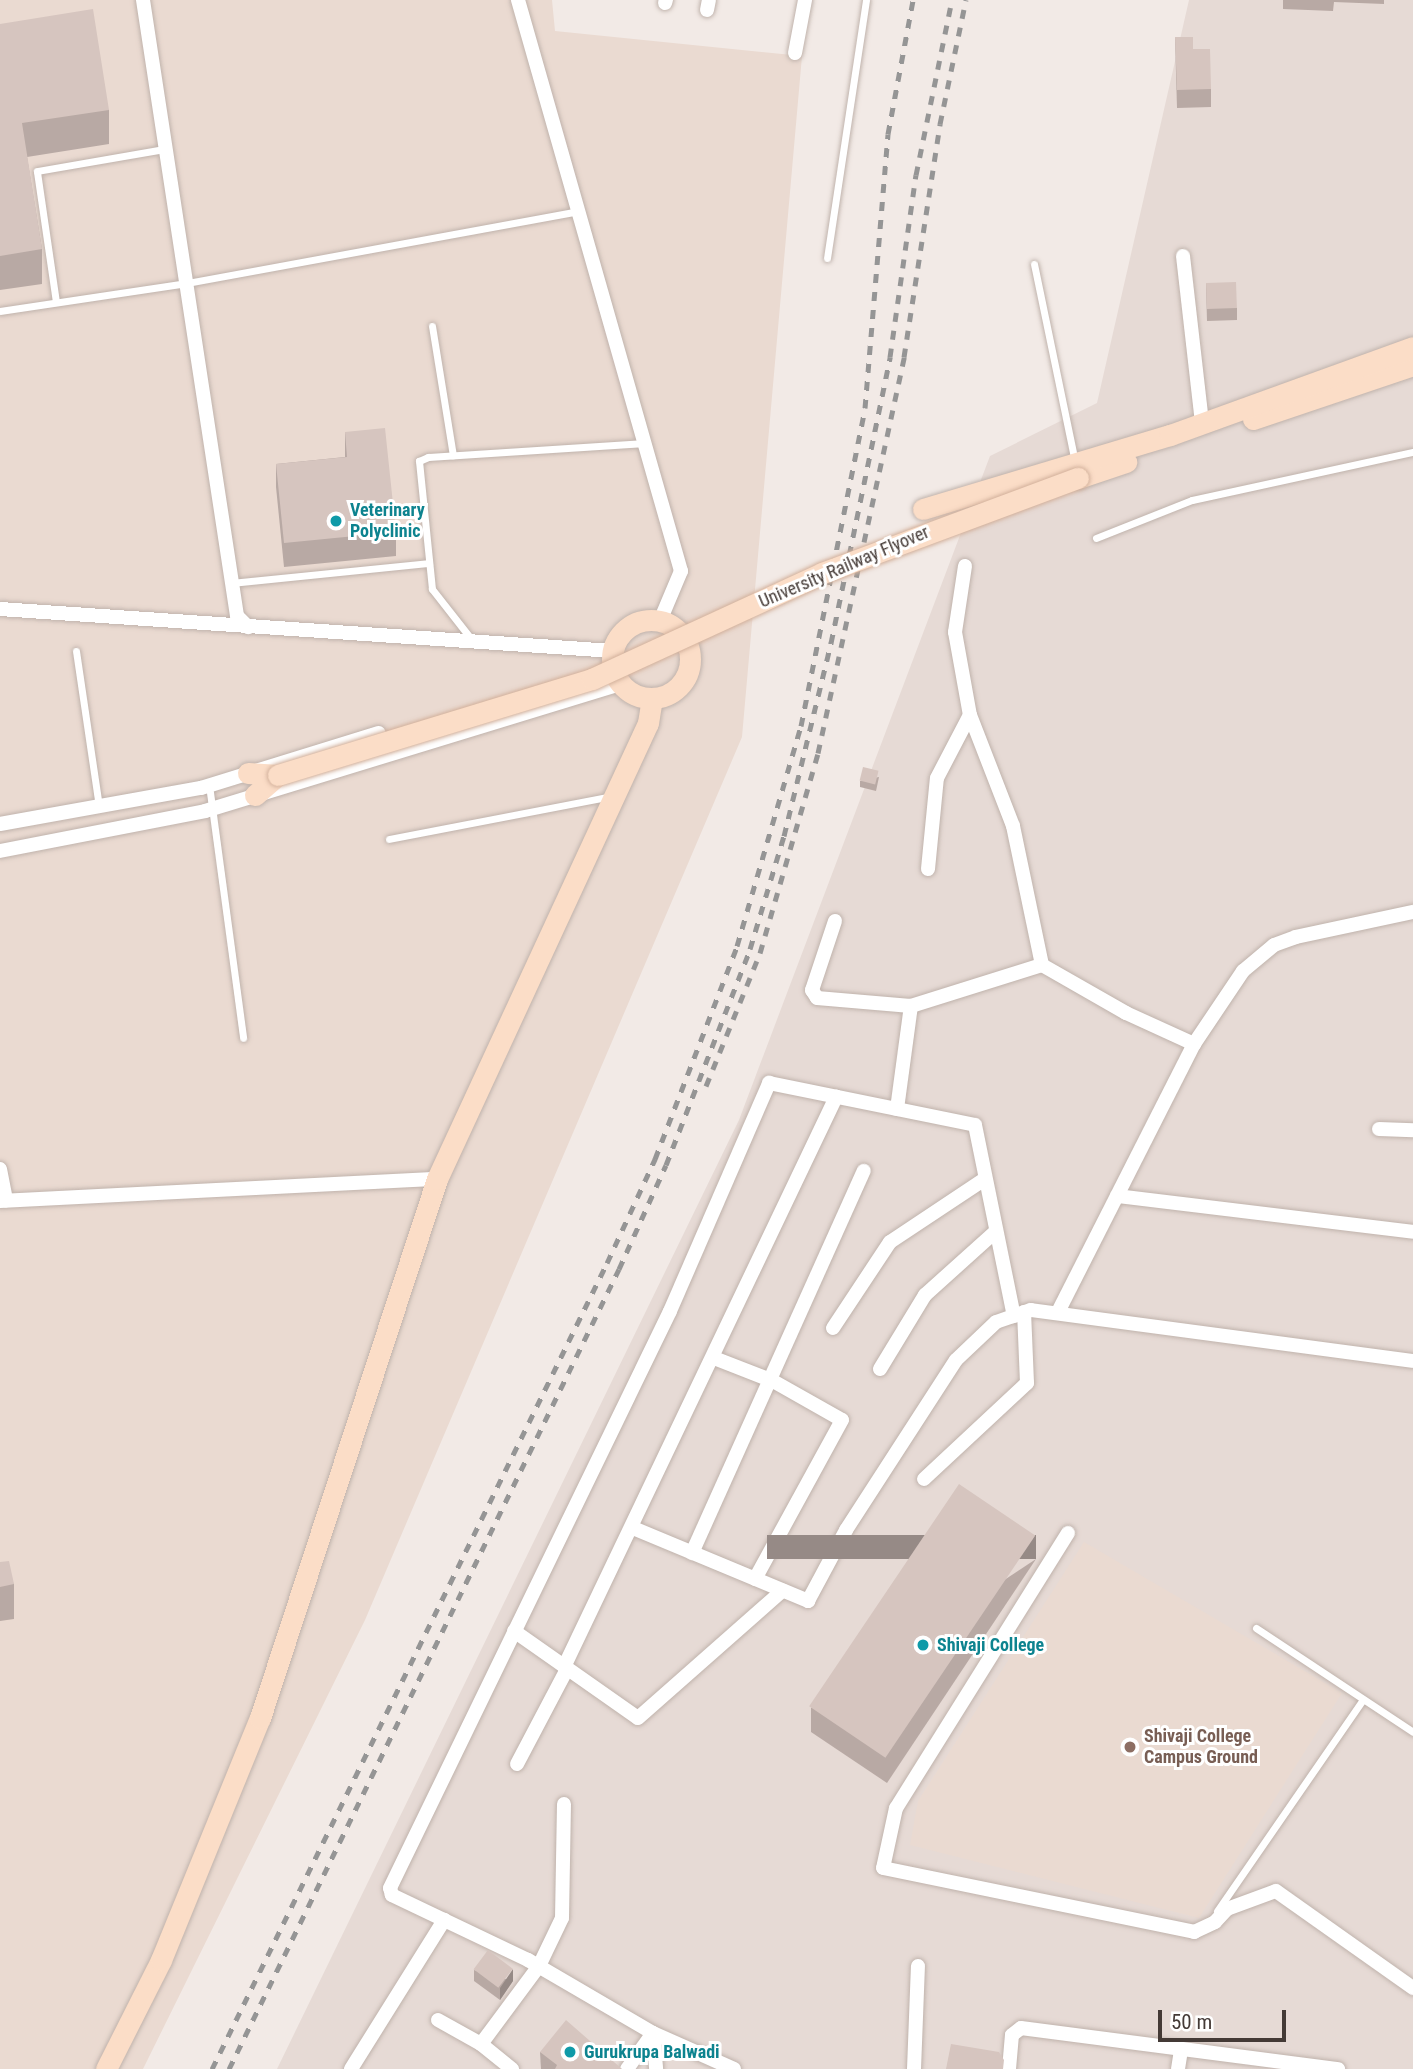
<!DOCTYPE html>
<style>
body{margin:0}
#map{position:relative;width:1413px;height:2069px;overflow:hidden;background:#f2eae6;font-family:"Roboto Condensed",sans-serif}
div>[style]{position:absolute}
.residential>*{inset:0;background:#e6dad5}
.education>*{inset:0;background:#eadad1}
.roads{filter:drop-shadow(0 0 2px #c0b3ac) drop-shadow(0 0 2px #c0b3ac)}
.lane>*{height:7px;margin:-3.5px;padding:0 3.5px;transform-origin:3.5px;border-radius:3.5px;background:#fff}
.street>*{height:14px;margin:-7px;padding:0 7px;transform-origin:7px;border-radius:7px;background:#fff}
.secondary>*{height:21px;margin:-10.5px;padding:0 10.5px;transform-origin:10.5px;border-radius:10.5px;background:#fbddc7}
.secondary>.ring{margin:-10.5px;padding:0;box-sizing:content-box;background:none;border:21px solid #fbddc7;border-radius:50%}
.rail>*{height:5px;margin-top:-2.5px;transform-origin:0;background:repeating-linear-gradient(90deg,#959595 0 9px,transparent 0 18px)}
.bridges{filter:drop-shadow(0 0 2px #d2b09b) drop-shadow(0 0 2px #d2b09b)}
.secondary-bridge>*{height:21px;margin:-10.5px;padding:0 10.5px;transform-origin:10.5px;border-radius:10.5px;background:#fbddc7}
.wall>*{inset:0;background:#b8a9a4}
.shaded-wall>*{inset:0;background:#968a86;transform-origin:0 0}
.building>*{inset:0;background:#d6c5bf;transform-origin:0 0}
.dots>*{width:19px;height:19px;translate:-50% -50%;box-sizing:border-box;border:4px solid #fff;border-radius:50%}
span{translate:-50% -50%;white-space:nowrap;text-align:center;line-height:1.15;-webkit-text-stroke:6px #fff;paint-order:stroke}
.culture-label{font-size:18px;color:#0d838f;font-weight:700}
.left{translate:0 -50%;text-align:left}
.street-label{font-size:18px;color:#443a36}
.education-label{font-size:18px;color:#785e54;font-weight:700}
.scale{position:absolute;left:1158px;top:2010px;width:128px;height:32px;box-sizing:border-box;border:4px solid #443a36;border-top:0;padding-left:9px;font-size:21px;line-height:24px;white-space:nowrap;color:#443a36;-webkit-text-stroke:5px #fff;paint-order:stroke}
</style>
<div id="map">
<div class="residential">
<div style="clip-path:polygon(1189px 0,1413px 0,1413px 2069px,277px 2069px,739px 1120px,990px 456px,1097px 403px)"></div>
</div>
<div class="education">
<div style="clip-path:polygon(0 0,552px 0,555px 31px,802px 56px,742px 737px,365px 1620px,143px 2069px,0 2069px)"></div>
<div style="clip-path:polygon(1084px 1542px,1342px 1693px,1199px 1918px,910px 1845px,918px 1801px)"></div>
</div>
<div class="roads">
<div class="lane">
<div style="left:827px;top:258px;width:261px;rotate:-81.4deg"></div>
<div style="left:1034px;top:264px;width:202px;rotate:78.3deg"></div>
<div style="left:56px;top:302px;width:132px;rotate:-98.3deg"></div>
<div style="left:37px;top:171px;width:130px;rotate:-9.8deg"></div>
<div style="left:0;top:311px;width:189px;rotate:-8.5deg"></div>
<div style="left:187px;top:283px;width:398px;rotate:-10.4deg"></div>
<div style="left:432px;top:326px;width:131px;rotate:80.8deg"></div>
<div style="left:1096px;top:538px;width:103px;rotate:-21.6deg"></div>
<div style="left:1192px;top:500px;width:226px;rotate:-12.3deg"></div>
<div style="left:232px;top:583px;width:198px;rotate:-5.8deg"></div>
<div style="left:472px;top:640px;width:65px;rotate:-128.1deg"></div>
<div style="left:432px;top:589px;width:129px;rotate:-95.8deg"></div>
<div style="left:419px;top:461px;width:10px;rotate:-24deg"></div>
<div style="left:428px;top:457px;width:218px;rotate:-3.7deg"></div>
<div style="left:76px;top:651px;width:157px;rotate:81.6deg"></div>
<div style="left:209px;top:785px;width:255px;rotate:82.3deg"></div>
<div style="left:389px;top:839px;width:223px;rotate:-10.9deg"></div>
<div style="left:1256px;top:1628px;width:188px;rotate:33.5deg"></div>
<div style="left:1217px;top:1911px;width:257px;rotate:-55.4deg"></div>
</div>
<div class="street">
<div style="left:143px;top:0;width:623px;rotate:81.32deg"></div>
<div style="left:237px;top:616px;width:16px;rotate:45deg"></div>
<div style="left:518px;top:0;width:594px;rotate:74.07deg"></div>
<div style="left:681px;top:571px;width:54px;rotate:112.8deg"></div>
<div style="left:665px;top:3px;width:3px;rotate:-72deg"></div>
<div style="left:707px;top:10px;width:10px;rotate:-79deg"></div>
<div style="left:795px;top:53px;width:54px;rotate:-79.3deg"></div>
<div style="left:1183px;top:256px;width:167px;rotate:83.5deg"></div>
<div style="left:965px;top:566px;width:67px;rotate:98.6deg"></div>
<div style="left:955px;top:632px;width:84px;rotate:79.8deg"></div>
<div style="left:970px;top:715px;width:119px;rotate:68.8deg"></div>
<div style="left:1013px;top:826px;width:142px;rotate:78.2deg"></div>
<div style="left:1042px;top:965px;width:97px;rotate:29.7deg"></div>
<div style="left:1126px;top:1013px;width:75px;rotate:24.5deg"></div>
<div style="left:0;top:609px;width:614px;rotate:3.92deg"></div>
<div style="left:0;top:824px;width:204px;rotate:-10.2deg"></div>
<div style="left:201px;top:788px;width:186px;rotate:-17.2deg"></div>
<div style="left:0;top:851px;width:209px;rotate:-11deg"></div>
<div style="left:205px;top:811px;width:435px;rotate:-17deg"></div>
<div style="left:928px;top:869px;width:91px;rotate:-84.4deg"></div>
<div style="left:937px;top:778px;width:71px;rotate:-62.4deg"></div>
<div style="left:835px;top:921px;width:73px;rotate:108.4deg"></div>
<div style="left:812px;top:990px;width:9px;rotate:58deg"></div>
<div style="left:817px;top:998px;width:94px;rotate:4.9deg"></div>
<div style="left:911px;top:1006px;width:137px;rotate:-17.4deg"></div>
<div style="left:897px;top:1109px;width:104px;rotate:-82.3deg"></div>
<div style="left:1379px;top:1129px;width:34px;rotate:2deg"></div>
<div style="left:0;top:1169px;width:32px;rotate:79deg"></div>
<div style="left:1117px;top:1196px;width:298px;rotate:6.9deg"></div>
<div style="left:0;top:1201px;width:438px;rotate:-2.9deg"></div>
<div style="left:1058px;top:1312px;width:301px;rotate:-63.1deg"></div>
<div style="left:1194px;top:1044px;width:88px;rotate:-56.1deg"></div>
<div style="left:1243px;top:971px;width:40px;rotate:-40deg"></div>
<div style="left:1274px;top:945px;width:23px;rotate:-20deg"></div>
<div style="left:1296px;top:937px;width:120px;rotate:-12.1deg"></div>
<div style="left:833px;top:1328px;width:103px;rotate:-56.5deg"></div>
<div style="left:890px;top:1242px;width:114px;rotate:-33.6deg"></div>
<div style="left:714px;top:1358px;width:63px;rotate:21.3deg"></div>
<div style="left:773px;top:1381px;width:79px;rotate:29.5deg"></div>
<div style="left:842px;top:1420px;width:181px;rotate:118.7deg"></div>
<div style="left:880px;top:1369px;width:87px;rotate:-58.7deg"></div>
<div style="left:925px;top:1295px;width:94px;rotate:-42deg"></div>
<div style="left:924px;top:1479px;width:141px;rotate:-43deg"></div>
<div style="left:1027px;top:1383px;width:71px;rotate:-92.4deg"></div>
<div style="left:633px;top:1528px;width:190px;rotate:22.6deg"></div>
<div style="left:808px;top:1601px;width:81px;rotate:-61.8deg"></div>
<div style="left:846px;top:1530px;width:202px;rotate:-57.1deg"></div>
<div style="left:956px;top:1360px;width:55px;rotate:-43.5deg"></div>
<div style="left:996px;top:1322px;width:37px;rotate:-19deg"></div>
<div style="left:1031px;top:1310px;width:385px;rotate:7.6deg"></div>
<div style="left:1068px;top:1533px;width:324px;rotate:122deg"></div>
<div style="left:896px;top:1808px;width:61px;rotate:102.2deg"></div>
<div style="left:883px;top:1868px;width:318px;rotate:11.6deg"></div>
<div style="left:1194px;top:1932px;width:23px;rotate:-25deg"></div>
<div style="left:1215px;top:1922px;width:18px;rotate:-47deg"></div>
<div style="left:1227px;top:1909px;width:52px;rotate:-20.2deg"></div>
<div style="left:1276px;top:1891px;width:168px;rotate:35.3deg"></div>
<div style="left:692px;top:1553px;width:419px;rotate:-65.8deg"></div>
<div style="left:514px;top:1631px;width:151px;rotate:35.1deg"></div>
<div style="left:638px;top:1718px;width:193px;rotate:-41.4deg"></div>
<div style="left:564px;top:1667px;width:632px;rotate:-64.49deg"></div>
<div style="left:517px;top:1764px;width:107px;rotate:-62.2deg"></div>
<div style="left:438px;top:2020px;width:49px;rotate:29.2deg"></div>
<div style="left:481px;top:2044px;width:40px;rotate:39deg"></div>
<div style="left:653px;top:2033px;width:36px;rotate:85deg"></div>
<div style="left:481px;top:2044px;width:97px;rotate:-53.4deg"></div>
<div style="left:539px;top:1966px;width:53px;rotate:-64.4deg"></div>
<div style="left:562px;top:1918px;width:114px;rotate:-89deg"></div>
<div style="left:351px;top:2069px;width:176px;rotate:-58deg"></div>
<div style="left:627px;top:2069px;width:44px;rotate:-54.2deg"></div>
<div style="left:734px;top:2069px;width:89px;rotate:-156deg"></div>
<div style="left:653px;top:2033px;width:145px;rotate:-149.7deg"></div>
<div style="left:528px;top:1960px;width:151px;rotate:-154.5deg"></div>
<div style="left:392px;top:1895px;width:7px;rotate:-106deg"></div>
<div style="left:390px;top:1888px;width:641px;rotate:-64.11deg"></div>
<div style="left:670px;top:1311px;width:249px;rotate:-66.5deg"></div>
<div style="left:769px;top:1083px;width:210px;rotate:11.5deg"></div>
<div style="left:975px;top:1125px;width:195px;rotate:78.5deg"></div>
<div style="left:914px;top:2069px;width:103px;rotate:-87.8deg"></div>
<div style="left:1009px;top:2069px;width:34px;rotate:-85deg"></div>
<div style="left:1012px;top:2035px;width:11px;rotate:-38deg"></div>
<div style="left:1021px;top:2028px;width:320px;rotate:7.4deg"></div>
<div style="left:1178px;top:2069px;width:20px;rotate:-81deg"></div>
</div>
<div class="secondary">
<div style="left:1253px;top:419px;width:169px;rotate:-18.6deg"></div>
<div style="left:1078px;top:478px;width:51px;rotate:-18.4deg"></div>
<div style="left:923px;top:509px;width:258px;rotate:-16.7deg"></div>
<div style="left:1170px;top:435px;width:258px;rotate:-19.9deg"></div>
<div class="ring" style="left:612px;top:620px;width:57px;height:57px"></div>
<div style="left:248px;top:773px;width:30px;rotate:4deg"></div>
<div style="left:255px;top:795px;width:30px;rotate:-41deg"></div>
<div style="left:106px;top:2069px;width:122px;rotate:-63.2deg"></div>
<div style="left:161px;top:1960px;width:261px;rotate:-67.8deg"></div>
<div style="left:260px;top:1718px;width:567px;rotate:-71.82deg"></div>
<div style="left:437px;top:1179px;width:502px;rotate:-65.17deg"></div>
<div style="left:648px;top:723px;width:25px;rotate:-81deg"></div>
</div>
</div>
<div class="rail">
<div style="left:706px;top:1086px;width:144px;rotate:-67.9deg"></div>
<div style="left:760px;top:953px;width:208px;rotate:-73.8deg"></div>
<div style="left:818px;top:753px;width:405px;rotate:-77.7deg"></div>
<div style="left:904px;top:357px;width:236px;rotate:-81.2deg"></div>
<div style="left:940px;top:124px;width:127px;rotate:-78.2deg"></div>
<div style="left:212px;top:2069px;width:898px;rotate:-63.89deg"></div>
<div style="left:607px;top:1263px;width:115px;rotate:-65.2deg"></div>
<div style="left:655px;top:1159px;width:228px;rotate:-68.9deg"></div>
<div style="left:737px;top:946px;width:229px;rotate:-73.8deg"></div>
<div style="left:801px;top:726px;width:324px;rotate:-78.6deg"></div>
<div style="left:865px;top:408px;width:275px;rotate:-85.2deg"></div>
<div style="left:888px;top:134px;width:136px;rotate:-79.4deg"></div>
<div style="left:229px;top:2069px;width:890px;rotate:-64.01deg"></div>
<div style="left:619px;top:1269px;width:114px;rotate:-65.7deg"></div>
<div style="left:666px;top:1165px;width:232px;rotate:-68.7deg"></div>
<div style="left:750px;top:949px;width:118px;rotate:-73.3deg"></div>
<div style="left:784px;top:836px;width:199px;rotate:-76.3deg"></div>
<div style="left:831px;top:643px;width:292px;rotate:-78.3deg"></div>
<div style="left:890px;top:357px;width:184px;rotate:-81.9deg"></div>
<div style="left:916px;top:175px;width:179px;rotate:-78.4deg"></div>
</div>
<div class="bridges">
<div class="secondary-bridge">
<div style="left:278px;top:775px;width:328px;rotate:-17deg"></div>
<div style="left:592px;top:679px;width:253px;rotate:-24.7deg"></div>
<div style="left:822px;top:573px;width:273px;rotate:-20.4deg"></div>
</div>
</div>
<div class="wall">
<div style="clip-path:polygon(1283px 0,1384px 0,1384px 4px,1334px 2px,1333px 11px,1283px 9px)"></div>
<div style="clip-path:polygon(0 24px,109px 110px,109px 144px,27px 157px,42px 249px,42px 284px,0 290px)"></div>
<div style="clip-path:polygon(1175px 37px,1193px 49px,1211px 89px,1211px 107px,1177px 108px)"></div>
<div style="clip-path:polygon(1206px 283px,1237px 308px,1237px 320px,1207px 321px)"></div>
<div style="clip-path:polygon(345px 432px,396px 532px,396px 556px,284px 567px,276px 487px,276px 464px,345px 457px)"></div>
<div style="clip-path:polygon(879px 777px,876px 791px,860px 787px,860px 781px)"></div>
<div style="clip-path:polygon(1036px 1559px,887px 1783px,811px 1732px,811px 1708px)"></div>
<div style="clip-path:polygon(0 1562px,14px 1584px,14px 1619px,0 1621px)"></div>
<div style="clip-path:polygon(474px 1970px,513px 1981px,500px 2000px,474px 1981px)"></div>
<div style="clip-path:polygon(540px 2052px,622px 2069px,541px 2069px)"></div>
</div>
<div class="shaded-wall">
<div style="left:1036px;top:1535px;width:24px;height:269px;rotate:90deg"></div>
<div style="clip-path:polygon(513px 1969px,513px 1981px,500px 2000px,500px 1988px)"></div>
</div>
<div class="building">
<div style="clip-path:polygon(93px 9px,109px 110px,22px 123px,42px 249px,0 256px,0 24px)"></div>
<div style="clip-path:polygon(1175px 37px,1193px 37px,1193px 49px,1210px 49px,1211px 89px,1177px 90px)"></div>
<div style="left:1236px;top:282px;width:26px;height:30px;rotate:88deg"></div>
<div style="clip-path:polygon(385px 428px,396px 532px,284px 543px,276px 464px,347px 457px,345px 432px)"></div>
<div style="left:863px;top:767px;width:16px;height:14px;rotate:14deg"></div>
<div style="left:959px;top:1484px;width:92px;height:268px;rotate:34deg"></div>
<div style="clip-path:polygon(9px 1561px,14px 1584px,0 1587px,0 1562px)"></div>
<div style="left:488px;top:1950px;width:31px;height:24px;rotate:37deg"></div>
<div style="clip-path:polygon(566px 2020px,622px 2069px,555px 2069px,557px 2065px,540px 2052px)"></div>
<div style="clip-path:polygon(951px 2044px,999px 2052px,1004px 2060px,1003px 2069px,946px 2069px)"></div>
</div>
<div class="dots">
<div style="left:336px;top:521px;background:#0f9aa8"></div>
<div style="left:923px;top:1645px;background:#0f9aa8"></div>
<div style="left:1130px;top:1747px;background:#8d6e63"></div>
<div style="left:570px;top:2052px;background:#0f9aa8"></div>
</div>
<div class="culture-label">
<span class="left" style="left:350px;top:521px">Veterinary<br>Polyclinic</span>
<span class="left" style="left:937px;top:1645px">Shivaji College</span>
<span class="left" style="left:584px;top:2052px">Gurukrupa Balwadi</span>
</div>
<div class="street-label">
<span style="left:844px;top:567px;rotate:-23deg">University Railway Flyover</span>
</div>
<div class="education-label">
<span class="left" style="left:1144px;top:1747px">Shivaji College<br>Campus Ground</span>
</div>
<div class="scale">50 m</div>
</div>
